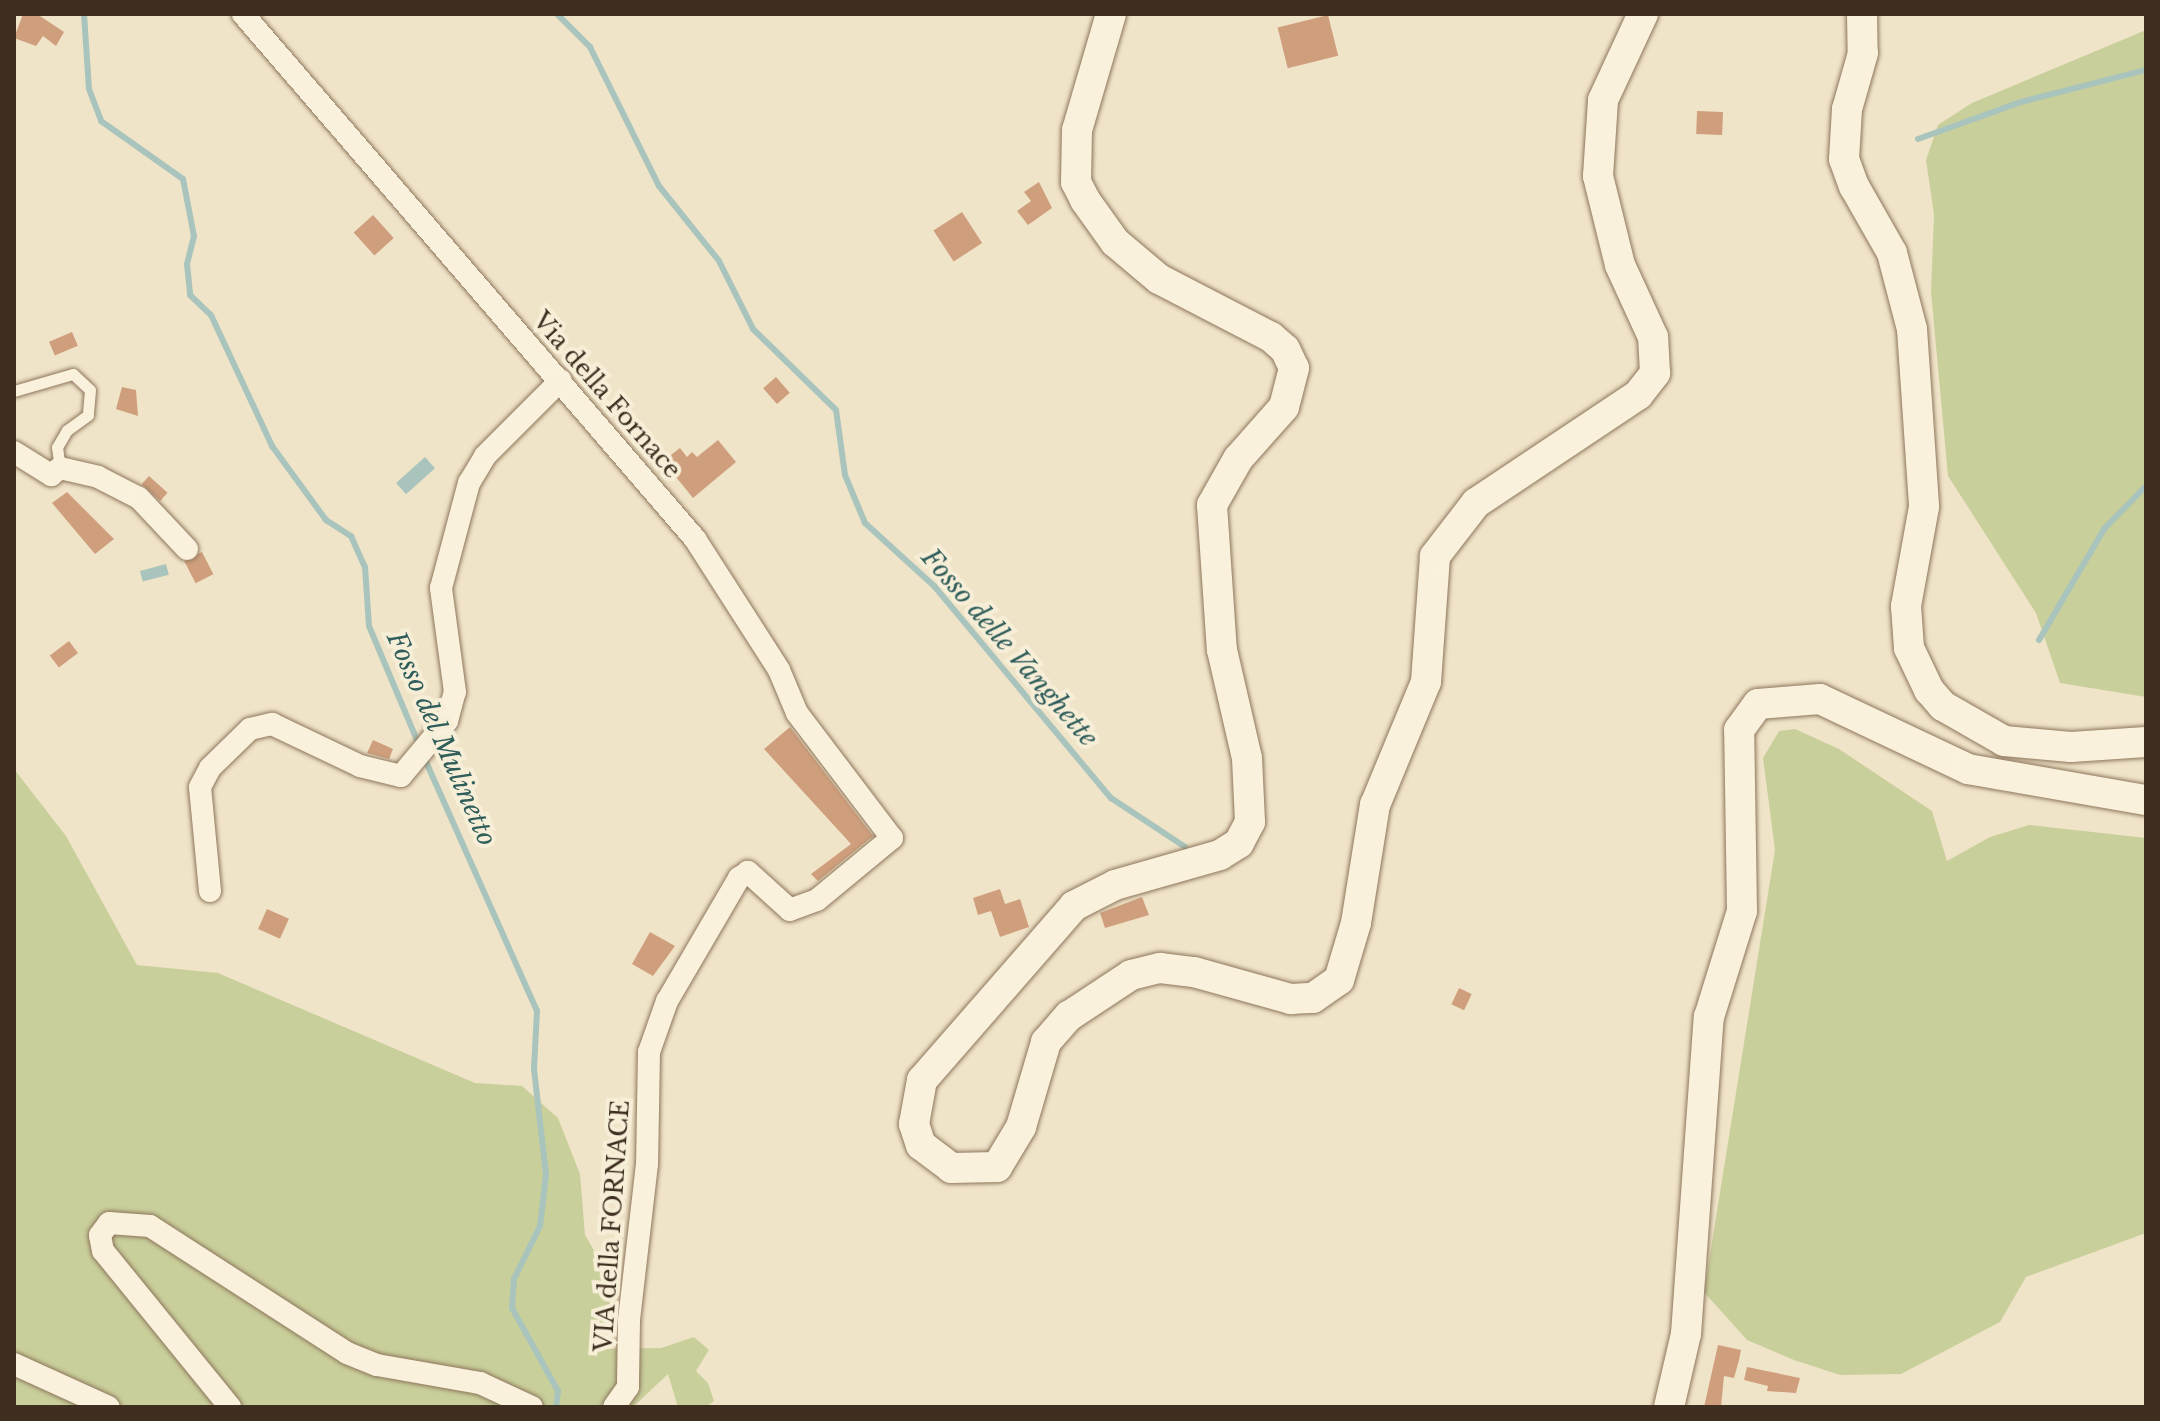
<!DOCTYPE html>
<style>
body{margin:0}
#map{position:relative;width:2160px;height:1421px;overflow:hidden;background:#f0e4c8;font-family:"Libre Baskerville",serif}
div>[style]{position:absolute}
.green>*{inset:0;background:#c9cf9b}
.water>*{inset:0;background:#a9c4bc;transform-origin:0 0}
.stream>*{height:6px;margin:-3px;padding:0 3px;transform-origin:3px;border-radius:3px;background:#a9c4bc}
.building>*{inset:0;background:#cf9f7d;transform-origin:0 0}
.roads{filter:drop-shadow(0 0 2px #8d765c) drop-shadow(0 0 2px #8d765c)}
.lane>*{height:11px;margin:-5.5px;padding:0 5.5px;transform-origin:5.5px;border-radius:5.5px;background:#faf1dc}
.street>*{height:22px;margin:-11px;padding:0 11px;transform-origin:11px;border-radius:11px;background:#faf1dc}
.secondary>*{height:30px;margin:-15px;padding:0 15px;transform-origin:15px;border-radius:15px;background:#faf1dc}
span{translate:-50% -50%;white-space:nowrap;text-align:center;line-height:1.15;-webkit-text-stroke:8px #f7eed8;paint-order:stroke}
.street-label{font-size:24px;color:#3d2e20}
.water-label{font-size:26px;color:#2f5d5a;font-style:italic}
.frame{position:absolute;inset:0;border:16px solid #3d2e20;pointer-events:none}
</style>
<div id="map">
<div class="green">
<div style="clip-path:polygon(2146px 30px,2146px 697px,2060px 683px,2036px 613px,1948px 476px,1931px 292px,1934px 214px,1926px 160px,1938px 125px,1972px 103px)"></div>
<div style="clip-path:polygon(1795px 729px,1839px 749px,1932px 811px,1947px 861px,1990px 837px,2029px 825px,2146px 838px,2146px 1233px,2026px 1277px,2000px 1322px,1901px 1374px,1840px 1375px,1794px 1360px,1747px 1340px,1704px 1292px,1775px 850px,1763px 758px,1779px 731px)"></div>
<div style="clip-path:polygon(14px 769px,66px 836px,137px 965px,218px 973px,475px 1083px,522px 1086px,558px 1118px,580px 1174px,585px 1235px,603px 1266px,619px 1279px,610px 1318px,594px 1349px,661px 1348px,694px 1337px,709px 1350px,696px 1371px,708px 1383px,714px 1401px,706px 1407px,678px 1407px,668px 1374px,633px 1407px,14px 1407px)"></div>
</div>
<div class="water">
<div style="left:425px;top:457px;width:15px;height:39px;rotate:48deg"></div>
<div style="left:166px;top:564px;width:11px;height:27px;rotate:75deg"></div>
</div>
<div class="stream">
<div style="left:84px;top:14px;width:75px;rotate:86.2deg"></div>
<div style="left:89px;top:89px;width:34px;rotate:69deg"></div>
<div style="left:101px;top:121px;width:100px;rotate:35.3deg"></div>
<div style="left:183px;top:179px;width:58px;rotate:79.1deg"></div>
<div style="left:194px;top:236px;width:29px;rotate:104deg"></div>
<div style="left:187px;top:264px;width:31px;rotate:84deg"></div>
<div style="left:190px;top:295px;width:29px;rotate:44deg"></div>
<div style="left:211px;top:315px;width:145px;rotate:65deg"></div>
<div style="left:272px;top:446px;width:92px;rotate:53.9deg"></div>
<div style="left:326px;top:520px;width:30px;rotate:33deg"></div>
<div style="left:351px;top:536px;width:34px;rotate:66deg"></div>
<div style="left:365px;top:567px;width:59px;rotate:86.1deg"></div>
<div style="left:369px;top:626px;width:129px;rotate:67.2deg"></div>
<div style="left:557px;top:14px;width:47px;rotate:45deg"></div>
<div style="left:590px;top:47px;width:155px;rotate:63.6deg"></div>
<div style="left:659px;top:186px;width:96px;rotate:51.3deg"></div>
<div style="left:719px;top:261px;width:76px;rotate:63.4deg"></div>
<div style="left:753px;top:329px;width:116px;rotate:44.3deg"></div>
<div style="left:836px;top:410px;width:66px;rotate:82.1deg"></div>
<div style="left:845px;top:475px;width:52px;rotate:67.4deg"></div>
<div style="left:865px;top:523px;width:95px;rotate:42.4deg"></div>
<div style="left:935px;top:587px;width:275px;rotate:50.2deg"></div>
<div style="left:1111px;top:798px;width:89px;rotate:33.5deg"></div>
<div style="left:1918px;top:139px;width:109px;rotate:-19.8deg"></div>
<div style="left:2021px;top:102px;width:129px;rotate:-14.4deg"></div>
<div style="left:2039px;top:640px;width:129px;rotate:-59.6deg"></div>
<div style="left:2104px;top:529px;width:60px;rotate:-45.7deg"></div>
<div style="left:423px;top:755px;width:280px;rotate:66deg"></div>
<div style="left:537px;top:1011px;width:58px;rotate:93deg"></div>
<div style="left:534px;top:1069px;width:107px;rotate:83.5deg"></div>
<div style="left:546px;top:1175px;width:51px;rotate:96.7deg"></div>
<div style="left:540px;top:1226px;width:59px;rotate:116.1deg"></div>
<div style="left:514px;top:1279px;width:29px;rotate:94deg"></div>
<div style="left:512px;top:1308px;width:95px;rotate:61deg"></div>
<div style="left:558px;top:1391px;width:16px;rotate:97deg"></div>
</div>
<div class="building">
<div style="clip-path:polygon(23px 14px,37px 14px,64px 32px,56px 46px,43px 36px,36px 46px,14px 38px)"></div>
<div style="left:1328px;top:15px;width:42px;height:52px;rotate:76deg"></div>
<div style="left:1697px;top:111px;width:26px;height:23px;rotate:2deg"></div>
<div style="clip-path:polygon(1039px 182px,1052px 208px,1028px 225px,1017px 211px,1031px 201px,1024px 192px)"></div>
<div style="left:962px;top:212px;width:37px;height:34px;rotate:57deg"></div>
<div style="left:373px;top:215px;width:31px;height:26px;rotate:48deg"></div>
<div style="left:72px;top:332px;width:15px;height:25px;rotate:67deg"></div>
<div style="left:776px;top:377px;width:21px;height:17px;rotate:49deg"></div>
<div style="clip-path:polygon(122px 387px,136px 390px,138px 416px,116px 409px)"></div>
<div style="clip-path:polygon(718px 440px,736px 462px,693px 498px,663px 461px,680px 448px,687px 457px,692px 452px,697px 457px)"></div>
<div style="left:149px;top:476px;width:25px;height:11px;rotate:42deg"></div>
<div style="clip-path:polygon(67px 492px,114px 539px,95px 554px,52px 503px)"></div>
<div style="left:202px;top:552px;width:25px;height:20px;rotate:63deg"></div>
<div style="left:69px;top:641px;width:15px;height:24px;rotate:53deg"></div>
<div style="clip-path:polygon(790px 727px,873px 836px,818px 881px,811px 874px,851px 844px,764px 749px)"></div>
<div style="clip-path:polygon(373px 740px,393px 749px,389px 759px,367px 753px)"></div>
<div style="clip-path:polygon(1000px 889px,1005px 904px,1020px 899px,1029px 927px,1000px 937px,991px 911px,978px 915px,973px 898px)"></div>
<div style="clip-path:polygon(1142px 897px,1149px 915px,1105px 928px,1100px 913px)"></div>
<div style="left:267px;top:909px;width:24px;height:22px;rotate:24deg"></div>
<div style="clip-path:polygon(650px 932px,675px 946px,653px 976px,632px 964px)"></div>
<div style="left:1459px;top:988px;width:14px;height:18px;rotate:25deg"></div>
<div style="clip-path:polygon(1718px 1345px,1741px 1350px,1739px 1360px,1734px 1378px,1724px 1376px,1721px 1407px,1704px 1407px)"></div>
<div style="clip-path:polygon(1747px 1367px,1800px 1378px,1796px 1393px,1767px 1391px,1768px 1386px,1744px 1380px)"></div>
</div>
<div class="roads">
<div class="lane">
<div style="left:14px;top:391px;width:61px;rotate:-16.1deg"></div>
<div style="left:73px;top:374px;width:23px;rotate:43deg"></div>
<div style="left:90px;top:390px;width:25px;rotate:95deg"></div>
<div style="left:88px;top:415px;width:26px;rotate:144deg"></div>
<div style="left:67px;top:430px;width:20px;rotate:120deg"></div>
<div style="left:57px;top:447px;width:21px;rotate:82deg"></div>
</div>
<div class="street">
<div style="left:243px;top:14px;width:693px;rotate:49.27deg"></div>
<div style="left:695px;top:539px;width:156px;rotate:57.3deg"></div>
<div style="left:779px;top:670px;width:47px;rotate:67.3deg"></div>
<div style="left:797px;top:713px;width:157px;rotate:52.8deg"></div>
<div style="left:892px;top:838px;width:97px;rotate:140.4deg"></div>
<div style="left:817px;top:900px;width:29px;rotate:160deg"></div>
<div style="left:790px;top:910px;width:57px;rotate:-137.9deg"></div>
<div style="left:748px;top:872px;width:11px;rotate:146deg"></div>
<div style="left:739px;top:878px;width:143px;rotate:120.3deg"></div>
<div style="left:667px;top:1001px;width:54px;rotate:109.4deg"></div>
<div style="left:649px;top:1052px;width:112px;rotate:91deg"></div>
<div style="left:647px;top:1164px;width:157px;rotate:96.6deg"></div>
<div style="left:629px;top:1320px;width:67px;rotate:90.9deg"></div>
<div style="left:628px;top:1387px;width:24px;rotate:125deg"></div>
<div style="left:14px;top:452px;width:44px;rotate:31.9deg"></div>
<div style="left:51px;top:475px;width:11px;rotate:-38deg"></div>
<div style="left:60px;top:468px;width:39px;rotate:13deg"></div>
<div style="left:98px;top:477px;width:46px;rotate:27.1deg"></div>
<div style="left:139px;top:498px;width:70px;rotate:46.7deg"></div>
<div style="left:210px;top:891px;width:104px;rotate:-95.5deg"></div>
<div style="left:200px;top:787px;width:21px;rotate:-62deg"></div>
<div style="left:210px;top:768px;width:56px;rotate:-44.3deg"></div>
<div style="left:250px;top:729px;width:23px;rotate:-13deg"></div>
<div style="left:272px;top:724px;width:98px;rotate:25.5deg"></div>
<div style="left:360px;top:766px;width:42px;rotate:13.7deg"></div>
<div style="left:401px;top:776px;width:72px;rotate:-50.1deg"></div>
<div style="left:447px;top:721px;width:30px;rotate:-75deg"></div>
<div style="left:455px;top:692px;width:105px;rotate:-97.7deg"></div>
<div style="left:441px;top:588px;width:109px;rotate:-75.1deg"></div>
<div style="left:469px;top:483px;width:31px;rotate:-59deg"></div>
<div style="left:485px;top:456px;width:107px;rotate:-45deg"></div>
<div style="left:14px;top:1364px;width:104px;rotate:24.4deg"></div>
<div style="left:230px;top:1407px;width:201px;rotate:-129.1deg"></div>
<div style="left:103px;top:1251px;width:16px;rotate:-101deg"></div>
<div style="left:100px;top:1235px;width:15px;rotate:-53deg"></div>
<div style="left:109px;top:1223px;width:41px;rotate:4.2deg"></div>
<div style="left:150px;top:1226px;width:234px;rotate:32.8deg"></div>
<div style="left:347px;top:1353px;width:32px;rotate:22deg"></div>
<div style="left:377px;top:1365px;width:105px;rotate:9.9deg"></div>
<div style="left:480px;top:1383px;width:57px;rotate:24.8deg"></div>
</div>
<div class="secondary">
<div style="left:1111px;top:14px;width:121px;rotate:106.3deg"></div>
<div style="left:1077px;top:130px;width:52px;rotate:91.1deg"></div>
<div style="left:1076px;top:182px;width:20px;rotate:63deg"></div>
<div style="left:1085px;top:200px;width:52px;rotate:54.5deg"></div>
<div style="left:1115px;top:242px;width:57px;rotate:40.1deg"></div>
<div style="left:1159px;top:279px;width:126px;rotate:27.4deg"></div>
<div style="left:1271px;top:337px;width:18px;rotate:41deg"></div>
<div style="left:1285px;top:349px;width:21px;rotate:65deg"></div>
<div style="left:1294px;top:368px;width:40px;rotate:104.4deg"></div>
<div style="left:1284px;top:407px;width:69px;rotate:131.5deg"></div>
<div style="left:1238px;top:459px;width:53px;rotate:119.5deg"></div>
<div style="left:1212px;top:505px;width:145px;rotate:86.1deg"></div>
<div style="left:1222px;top:650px;width:111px;rotate:77deg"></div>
<div style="left:1247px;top:758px;width:64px;rotate:87.3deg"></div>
<div style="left:1250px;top:822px;width:24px;rotate:118deg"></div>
<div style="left:1239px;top:843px;width:22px;rotate:148deg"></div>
<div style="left:1220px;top:855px;width:109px;rotate:164.1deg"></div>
<div style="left:1115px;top:885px;width:46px;rotate:152.9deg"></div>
<div style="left:1074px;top:906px;width:231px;rotate:131.1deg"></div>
<div style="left:922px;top:1080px;width:45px;rotate:100.3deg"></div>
<div style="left:914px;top:1124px;width:22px;rotate:72deg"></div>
<div style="left:921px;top:1145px;width:38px;rotate:37deg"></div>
<div style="left:951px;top:1168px;width:46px;rotate:-1.2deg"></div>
<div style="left:997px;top:1167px;width:47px;rotate:-59deg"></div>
<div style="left:1021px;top:1127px;width:89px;rotate:-73.6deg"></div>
<div style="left:1046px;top:1042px;width:35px;rotate:-49deg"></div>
<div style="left:1069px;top:1016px;width:74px;rotate:-33.5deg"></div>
<div style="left:1131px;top:975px;width:30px;rotate:-14deg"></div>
<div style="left:1160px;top:968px;width:34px;rotate:7deg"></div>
<div style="left:1194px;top:972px;width:101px;rotate:15.6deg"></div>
<div style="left:1291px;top:999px;width:22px;rotate:-3deg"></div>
<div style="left:1313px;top:998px;width:32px;rotate:-35deg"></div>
<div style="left:1339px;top:980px;width:59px;rotate:-73.4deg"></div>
<div style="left:1356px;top:923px;width:120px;rotate:-80.9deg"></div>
<div style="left:1375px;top:805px;width:133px;rotate:-67.5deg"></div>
<div style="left:1426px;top:682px;width:126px;rotate:-85.9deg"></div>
<div style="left:1435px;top:556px;width:67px;rotate:-52.3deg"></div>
<div style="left:1476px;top:503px;width:195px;rotate:-33.7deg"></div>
<div style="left:1638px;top:395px;width:28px;rotate:-52deg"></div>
<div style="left:1655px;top:373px;width:36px;rotate:-93deg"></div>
<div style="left:1653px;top:337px;width:79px;rotate:-114.6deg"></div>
<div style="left:1620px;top:265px;width:92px;rotate:-103.9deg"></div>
<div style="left:1598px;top:176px;width:76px;rotate:-86.2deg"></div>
<div style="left:1603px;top:100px;width:95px;rotate:-65.1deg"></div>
<div style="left:1862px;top:14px;width:39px;rotate:89deg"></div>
<div style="left:1863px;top:53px;width:58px;rotate:105.9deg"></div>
<div style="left:1847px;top:109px;width:50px;rotate:93.4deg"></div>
<div style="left:1844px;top:159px;width:29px;rotate:70deg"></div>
<div style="left:1854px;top:186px;width:77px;rotate:60.4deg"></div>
<div style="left:1892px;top:253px;width:79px;rotate:75.3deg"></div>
<div style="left:1912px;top:329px;width:178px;rotate:86.1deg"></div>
<div style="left:1924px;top:507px;width:101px;rotate:100.3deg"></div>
<div style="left:1906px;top:606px;width:42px;rotate:85.9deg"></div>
<div style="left:1909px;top:648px;width:47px;rotate:64.5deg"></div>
<div style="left:1929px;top:690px;width:21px;rotate:49deg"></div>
<div style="left:1943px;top:706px;width:70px;rotate:29.8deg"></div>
<div style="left:2004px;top:741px;width:67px;rotate:5.1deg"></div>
<div style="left:2071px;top:747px;width:75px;rotate:-3.8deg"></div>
<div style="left:1669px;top:1407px;width:75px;rotate:-76.9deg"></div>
<div style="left:1686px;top:1334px;width:318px;rotate:-85.9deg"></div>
<div style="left:1709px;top:1017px;width:111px;rotate:-72.7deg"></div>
<div style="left:1742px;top:911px;width:181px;rotate:-90.9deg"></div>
<div style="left:1739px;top:730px;width:32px;rotate:-54deg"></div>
<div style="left:1758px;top:704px;width:62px;rotate:-4.6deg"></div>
<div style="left:1820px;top:699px;width:164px;rotate:25.3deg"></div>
<div style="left:1968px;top:769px;width:181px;rotate:9.9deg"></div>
</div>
</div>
<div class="street-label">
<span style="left:607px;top:395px;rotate:49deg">Via della Fornace</span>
<span style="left:612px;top:1226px;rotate:-86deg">VIA della FORNACE</span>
</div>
<div class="water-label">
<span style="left:1009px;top:648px;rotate:49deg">Fosso delle Vanghette</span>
<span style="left:441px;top:739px;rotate:66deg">Fosso del Mulinetto</span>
</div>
<div class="frame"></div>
</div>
